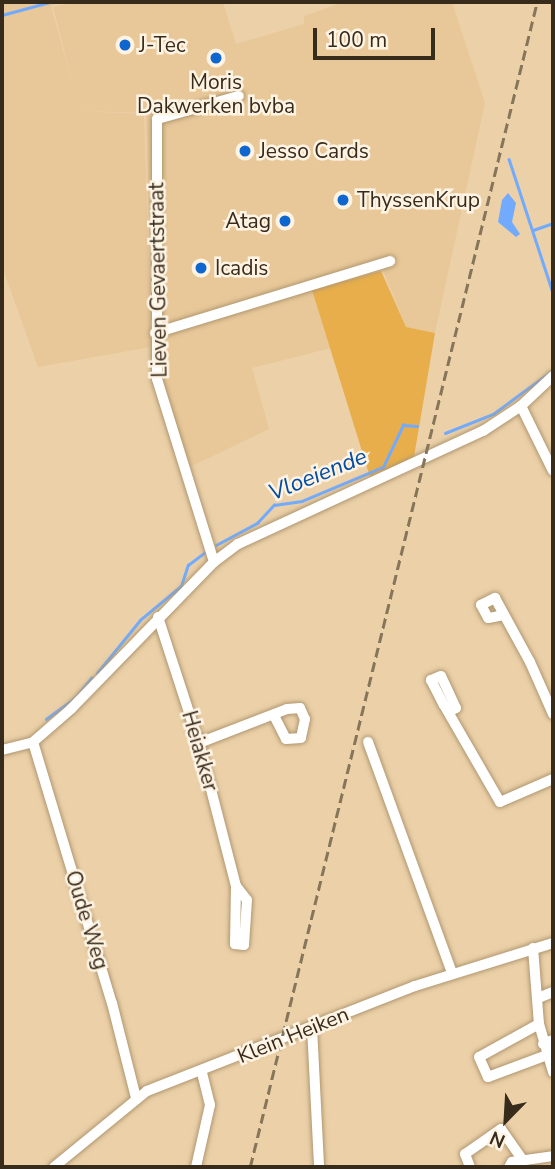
<!DOCTYPE html>
<style>
body{margin:0}
#map{position:relative;width:555px;height:1169px;overflow:hidden;background:#ebd0a8;font-family:"Nunito Sans",sans-serif}
div>[style]{position:absolute}
.built>*{inset:0;background:#e8c899}
.green>*{inset:0;background:#e8ae4b}
.water>*{inset:0;background:#72abfd}
.stream>*{height:2.5px;margin:-1.25px;padding:0 1.25px;transform-origin:1.25px;border-radius:1.25px;background:#72abfd}
.roads{filter:drop-shadow(0 0 2px #b09770) drop-shadow(0 0 2px #b09770)}
.minor>*{height:10px;margin:-5px;padding:0 5px;transform-origin:5px;border-radius:5px;background:#fff}
.rail>*{height:2.5px;margin-top:-1.25px;transform-origin:0;background:repeating-linear-gradient(90deg,#87755a 0 10px,transparent 0 15px)}
.dots>*{width:19px;height:19px;translate:-50% -50%;box-sizing:border-box;border:4px solid #fff4e4;border-radius:50%}
span{translate:-50% -50%;white-space:nowrap;text-align:center;line-height:1.15;-webkit-text-stroke:5px #fff4e4;paint-order:stroke}
.poi-label{font-size:21px;color:#372c1c}
.left{translate:0 -50%;text-align:left}
.right{translate:-100% -50%;text-align:right}
.street-label{font-size:21px;color:#372c1c}
.water-label{font-size:23px;color:#004da6;font-style:italic}
.frame{position:absolute;inset:0;border:4px solid #372c1c;pointer-events:none}
.north{position:absolute;left:471px;top:1085px;width:70px;height:70px;-webkit-text-stroke:5px #fff4e4;paint-order:stroke;rotate:204deg;font-size:19px;font-weight:700;line-height:28px;text-align:center;color:#372c1c}
.north::after{content:'';display:block;margin:auto;width:24px;height:32px;background:#372c1c;clip-path:polygon(50% 0,100% 100%,50% 72%,0 100%)}
.scale{position:absolute;left:313px;top:28px;width:122px;height:32px;box-sizing:border-box;border:4px solid #372c1c;border-top:0;padding-left:9px;font-size:21px;line-height:24px;white-space:nowrap;color:#372c1c;-webkit-text-stroke:5px #fff4e4;paint-order:stroke}
</style>
<div id="map">
<div class="built">
<div style="clip-path:polygon(2px 2px,60px 2px,51px 6px,74px 89px,53px 7px,75px 2px,223px 2px,236px 44px,304px 24px,304px 16px,344px 2px,452px 2px,485px 103px,435px 333px,406px 327px,382px 268px,313px 290px,331px 348px,252px 368px,269px 429px,188px 468px,171px 449px,153px 346px,146px 113px,80px 111px,144px 114px,151px 347px,38px 367px,2px 266px)"></div>
</div>
<div class="green">
<div style="clip-path:polygon(381px 271px,406px 327px,435px 333px,414px 457px,370px 477px,312px 290px)"></div>
</div>
<div class="water">
<div style="clip-path:polygon(508px 193px,516px 203px,512px 222px,520px 234px,516px 237px,498px 222px,502px 200px)"></div>
</div>
<div class="stream">
<div style="left:2px;top:15px;width:50px;rotate:-15.2deg"></div>
<div style="left:509px;top:159px;width:141px;rotate:71.8deg"></div>
<div style="left:533px;top:230px;width:21px;rotate:-19deg"></div>
<div style="left:445px;top:433px;width:52px;rotate:-21.6deg"></div>
<div style="left:493px;top:414px;width:74px;rotate:-36.3deg"></div>
<div style="left:216px;top:545px;width:47px;rotate:-28.2deg"></div>
<div style="left:257px;top:523px;width:25px;rotate:-47deg"></div>
<div style="left:274px;top:505px;width:28px;rotate:-8deg"></div>
<div style="left:302px;top:501px;width:88px;rotate:-22.8deg"></div>
<div style="left:383px;top:467px;width:47px;rotate:-64.5deg"></div>
<div style="left:403px;top:425px;width:14px;rotate:4deg"></div>
<div style="left:97px;top:673px;width:68px;rotate:-50.9deg"></div>
<div style="left:140px;top:620px;width:53px;rotate:-39.7deg"></div>
<div style="left:181px;top:586px;width:22px;rotate:-72deg"></div>
<div style="left:188px;top:565px;width:20px;rotate:-37deg"></div>
<div style="left:46px;top:719px;width:36px;rotate:-36deg"></div>
<div style="left:75px;top:698px;width:26px;rotate:-51deg"></div>
</div>
<div class="roads">
<div class="minor">
<div style="left:155px;top:333px;width:246px;rotate:-17deg"></div>
<div style="left:521px;top:406px;width:72px;rotate:63.8deg"></div>
<div style="left:214px;top:562px;width:192px;rotate:-107.3deg"></div>
<div style="left:157px;top:379px;width:260px;rotate:-90deg"></div>
<div style="left:157px;top:119px;width:85px;rotate:-15.7deg"></div>
<div style="left:504px;top:615px;width:16px;rotate:169deg"></div>
<div style="left:488px;top:618px;width:15px;rotate:-118deg"></div>
<div style="left:481px;top:605px;width:16px;rotate:-27deg"></div>
<div style="left:495px;top:598px;width:73px;rotate:61.3deg"></div>
<div style="left:530px;top:662px;width:57px;rotate:66.1deg"></div>
<div style="left:158px;top:617px;width:133px;rotate:72deg"></div>
<div style="left:199px;top:743px;width:148px;rotate:75.5deg"></div>
<div style="left:236px;top:886px;width:58px;rotate:91deg"></div>
<div style="left:235px;top:944px;width:9px;rotate:6deg"></div>
<div style="left:244px;top:945px;width:45px;rotate:-86.2deg"></div>
<div style="left:247px;top:900px;width:18px;rotate:-128deg"></div>
<div style="left:449px;top:712px;width:8px;rotate:-30deg"></div>
<div style="left:456px;top:708px;width:35px;rotate:-115deg"></div>
<div style="left:441px;top:676px;width:11px;rotate:158deg"></div>
<div style="left:431px;top:680px;width:28px;rotate:63deg"></div>
<div style="left:444px;top:705px;width:112px;rotate:60deg"></div>
<div style="left:500px;top:802px;width:58px;rotate:-23.5deg"></div>
<div style="left:33px;top:742px;width:273px;rotate:73.2deg"></div>
<div style="left:112px;top:1003px;width:98px;rotate:75.8deg"></div>
<div style="left:368px;top:742px;width:246px;rotate:70deg"></div>
<div style="left:199px;top:743px;width:94px;rotate:-21.1deg"></div>
<div style="left:287px;top:709px;width:13px;rotate:-4deg"></div>
<div style="left:300px;top:708px;width:12px;rotate:66deg"></div>
<div style="left:305px;top:719px;width:19px;rotate:102deg"></div>
<div style="left:301px;top:738px;width:15px;rotate:176deg"></div>
<div style="left:286px;top:739px;width:27px;rotate:-117deg"></div>
<div style="left:2px;top:750px;width:32px;rotate:-14deg"></div>
<div style="left:33px;top:742px;width:50px;rotate:-41deg"></div>
<div style="left:71px;top:709px;width:205px;rotate:-45.8deg"></div>
<div style="left:214px;top:562px;width:30px;rotate:-37deg"></div>
<div style="left:238px;top:544px;width:270px;rotate:-24.8deg"></div>
<div style="left:483px;top:431px;width:45px;rotate:-33.3deg"></div>
<div style="left:521px;top:406px;width:44px;rotate:-43.2deg"></div>
<div style="left:533px;top:948px;width:76px;rotate:85.5deg"></div>
<div style="left:539px;top:1024px;width:50px;rotate:73.7deg"></div>
<div style="left:538px;top:998px;width:16px;rotate:-22deg"></div>
<div style="left:539px;top:1024px;width:68px;rotate:151.2deg"></div>
<div style="left:479px;top:1057px;width:22px;rotate:66deg"></div>
<div style="left:488px;top:1077px;width:63px;rotate:-20.4deg"></div>
<div style="left:312px;top:1027px;width:140px;rotate:87.1deg"></div>
<div style="left:543px;top:1044px;width:11px;rotate:-22deg"></div>
<div style="left:54px;top:1167px;width:120px;rotate:-39.3deg"></div>
<div style="left:147px;top:1091px;width:288px;rotate:-21.4deg"></div>
<div style="left:415px;top:986px;width:145px;rotate:-17.3deg"></div>
<div style="left:196px;top:1167px;width:64px;rotate:-77.3deg"></div>
<div style="left:210px;top:1105px;width:34px;rotate:-104deg"></div>
<div style="left:470px;top:1167px;width:14px;rotate:-111deg"></div>
<div style="left:465px;top:1154px;width:44px;rotate:-34.8deg"></div>
<div style="left:501px;top:1129px;width:38px;rotate:55deg"></div>
<div style="left:509px;top:1167px;width:6px;rotate:-59deg"></div>
<div style="left:512px;top:1162px;width:41px;rotate:-8.3deg"></div>
</div>
</div>
<div class="rail">
<div style="left:250px;top:1167px;width:1200px;rotate:-76.16deg"></div>
</div>
<div class="dots">
<div style="left:125px;top:45px;background:#1066cf"></div>
<div style="left:216px;top:58px;background:#1066cf"></div>
<div style="left:245px;top:151px;background:#1066cf"></div>
<div style="left:343px;top:200px;background:#1066cf"></div>
<div style="left:285px;top:221px;background:#1066cf"></div>
<div style="left:201px;top:268px;background:#1066cf"></div>
</div>
<div class="poi-label">
<span class="left" style="left:139px;top:45px">J-Tec</span>
<span style="left:216px;top:94px">Moris<br>Dakwerken bvba</span>
<span class="left" style="left:259px;top:151px">Jesso Cards</span>
<span class="left" style="left:357px;top:200px">ThyssenKrup</span>
<span class="right" style="left:271px;top:221px">Atag</span>
<span class="left" style="left:215px;top:268px">Icadis</span>
</div>
<div class="street-label">
<span style="left:158px;top:280px;rotate:-91deg">Lieven Gevaertstraat</span>
<span style="left:200px;top:751px;rotate:74deg">Heiakker</span>
<span style="left:87px;top:920px;rotate:73deg">Oude Weg</span>
<span style="left:293px;top:1035px;rotate:-22deg">Klein Heiken</span>
</div>
<div class="water-label">
<span style="left:318px;top:475px;rotate:-22deg">Vloeiende</span>
</div>
<div class="frame"></div>
<div class="north">N</div>
<div class="scale">100 m</div>
</div>
